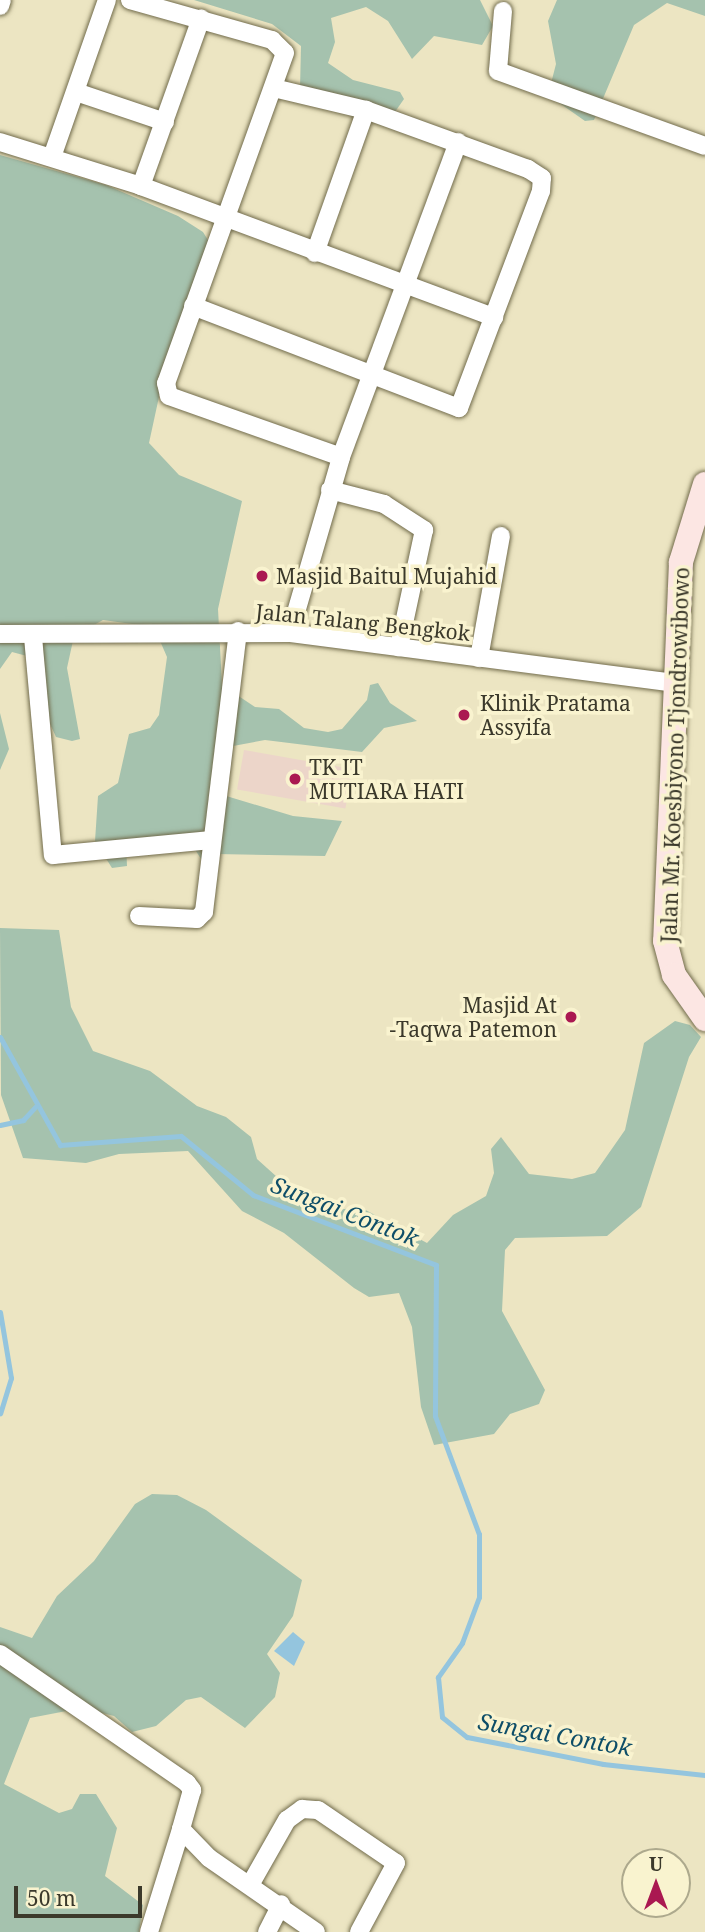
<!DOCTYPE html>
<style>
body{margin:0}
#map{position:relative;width:705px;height:1932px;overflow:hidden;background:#ece5c2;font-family:"Noto Serif",serif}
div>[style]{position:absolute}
.education>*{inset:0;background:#ecd5c9;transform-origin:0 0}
.green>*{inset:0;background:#a5c2ae}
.water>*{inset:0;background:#94c5de}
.stream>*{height:5px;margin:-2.5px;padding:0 2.5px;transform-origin:2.5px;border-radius:2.5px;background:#94c5de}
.roads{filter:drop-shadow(0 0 2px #716b4b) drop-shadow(0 0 2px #716b4b)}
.street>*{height:18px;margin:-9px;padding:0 9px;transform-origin:9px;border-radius:9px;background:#fff}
.secondary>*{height:24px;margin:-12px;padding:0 12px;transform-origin:12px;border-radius:12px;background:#fce6e3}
.dots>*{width:19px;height:19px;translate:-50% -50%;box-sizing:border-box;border:4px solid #f9f3cf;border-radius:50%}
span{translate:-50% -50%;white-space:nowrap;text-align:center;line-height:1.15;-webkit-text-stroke:7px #f9f3cf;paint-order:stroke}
.poi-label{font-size:21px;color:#3b392b}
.left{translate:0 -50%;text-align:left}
.right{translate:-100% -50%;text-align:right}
.street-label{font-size:21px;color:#3b392b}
.water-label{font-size:23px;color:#0e4e68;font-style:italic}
.north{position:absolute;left:621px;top:1848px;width:70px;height:70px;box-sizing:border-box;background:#f9f3cf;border:2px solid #ada98d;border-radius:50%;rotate:0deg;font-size:19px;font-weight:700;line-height:28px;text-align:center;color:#3b392b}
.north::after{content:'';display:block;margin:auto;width:24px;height:32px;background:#aa1851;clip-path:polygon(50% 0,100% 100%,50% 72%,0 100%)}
.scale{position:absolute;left:14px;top:1886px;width:128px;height:32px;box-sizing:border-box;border:4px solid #3b392b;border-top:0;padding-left:9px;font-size:21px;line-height:24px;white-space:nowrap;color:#3b392b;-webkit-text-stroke:5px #f9f3cf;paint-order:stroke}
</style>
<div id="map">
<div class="education">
<div style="left:244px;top:750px;width:110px;height:40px;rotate:10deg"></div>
</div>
<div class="green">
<div style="clip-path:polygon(194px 0,480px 0,493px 26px,482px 45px,434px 36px,412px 59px,388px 21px,366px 7px,331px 18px,335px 42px,328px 63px,353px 80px,400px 92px,404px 99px,390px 119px,300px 89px,301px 46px,272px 24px)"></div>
<div style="clip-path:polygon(557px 0,705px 0,705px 16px,667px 3px,634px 25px,594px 120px,585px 121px,548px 95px,556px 64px,548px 21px)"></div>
<div style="clip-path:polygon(0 155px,106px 185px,178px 216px,203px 232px,219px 258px,188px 351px,165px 369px,149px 443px,179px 475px,242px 501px,218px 609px,222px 685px,255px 707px,279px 709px,304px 728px,328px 732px,342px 729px,367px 700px,370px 685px,378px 683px,390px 703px,417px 721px,384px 728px,362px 752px,265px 740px,233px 746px,223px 795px,293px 816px,342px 821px,325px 856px,216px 854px,203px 862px,194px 848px,126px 842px,127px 866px,112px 868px,95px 841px,98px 796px,118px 783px,129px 734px,150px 728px,159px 715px,167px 657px,154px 627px,103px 620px,74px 636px,67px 668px,80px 739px,72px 741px,56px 737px,46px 715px,42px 660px,12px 652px,0 669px)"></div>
<div style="clip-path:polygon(0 713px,9px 749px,0 770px)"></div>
<div style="clip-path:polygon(0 928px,59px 930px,71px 1007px,93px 1051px,150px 1071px,197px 1106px,226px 1117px,251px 1137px,257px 1159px,307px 1204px,329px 1211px,360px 1207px,427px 1243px,453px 1215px,486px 1196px,494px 1173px,491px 1149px,501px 1137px,529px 1174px,572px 1179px,595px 1173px,625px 1130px,644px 1043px,675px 1021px,690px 1025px,701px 1037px,689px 1057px,641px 1207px,607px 1236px,515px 1238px,505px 1250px,502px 1311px,545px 1390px,539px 1404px,510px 1414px,494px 1434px,434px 1445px,421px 1407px,412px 1327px,399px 1293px,369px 1297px,354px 1288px,284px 1233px,242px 1211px,188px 1151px,119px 1154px,86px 1163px,23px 1158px,1px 1095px)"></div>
<div style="clip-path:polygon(152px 1494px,177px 1495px,206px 1510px,302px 1580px,293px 1616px,267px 1654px,280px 1673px,275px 1697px,245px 1728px,201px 1697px,186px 1700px,156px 1726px,132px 1732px,114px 1716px,82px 1708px,30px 1718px,4px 1784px,59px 1813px,72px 1809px,80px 1794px,96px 1794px,117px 1828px,105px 1876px,143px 1905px,139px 1932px,0 1932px,0 1627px,32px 1638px,57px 1596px,94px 1561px,135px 1504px)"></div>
</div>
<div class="water">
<div style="clip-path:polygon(293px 1632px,305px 1642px,294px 1666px,274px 1651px)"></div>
</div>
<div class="stream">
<div style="left:0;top:1037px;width:124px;rotate:60.9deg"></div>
<div style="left:60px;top:1145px;width:121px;rotate:-4.3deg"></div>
<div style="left:181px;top:1136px;width:93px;rotate:39.3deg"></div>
<div style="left:253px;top:1195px;width:196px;rotate:20.9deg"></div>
<div style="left:436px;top:1265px;width:151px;rotate:90.4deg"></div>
<div style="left:435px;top:1416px;width:126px;rotate:69.6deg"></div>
<div style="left:479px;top:1534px;width:63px;rotate:90deg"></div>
<div style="left:479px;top:1597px;width:49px;rotate:110.3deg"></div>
<div style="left:462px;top:1643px;width:42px;rotate:125.2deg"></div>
<div style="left:438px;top:1677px;width:40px;rotate:84.3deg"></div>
<div style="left:442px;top:1717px;width:32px;rotate:39deg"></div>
<div style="left:467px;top:1737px;width:139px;rotate:11.2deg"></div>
<div style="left:603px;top:1764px;width:103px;rotate:6.2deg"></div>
<div style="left:0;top:1125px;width:24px;rotate:-12deg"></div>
<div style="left:23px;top:1120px;width:19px;rotate:-47deg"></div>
<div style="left:0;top:1312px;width:67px;rotate:80.5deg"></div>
<div style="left:11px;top:1378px;width:37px;rotate:107deg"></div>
</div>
<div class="roads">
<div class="street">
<div style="left:130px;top:0;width:148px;rotate:15.7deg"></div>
<div style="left:272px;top:40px;width:18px;rotate:45deg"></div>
<div style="left:285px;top:53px;width:351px;rotate:109.8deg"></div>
<div style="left:166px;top:383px;width:13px;rotate:77deg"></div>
<div style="left:169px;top:396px;width:182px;rotate:19.5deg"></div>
<div style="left:0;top:6px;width:6px;rotate:-72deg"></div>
<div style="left:503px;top:11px;width:60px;rotate:94.8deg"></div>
<div style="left:498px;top:71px;width:220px;rotate:19.9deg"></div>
<div style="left:76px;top:92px;width:94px;rotate:18.6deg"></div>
<div style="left:0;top:142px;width:148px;rotate:17.3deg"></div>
<div style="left:141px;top:186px;width:377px;rotate:20.4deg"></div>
<div style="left:52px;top:157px;width:166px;rotate:-70.7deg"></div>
<div style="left:141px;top:186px;width:178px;rotate:-70.3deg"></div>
<div style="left:315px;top:253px;width:152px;rotate:-70.4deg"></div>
<div style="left:193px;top:306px;width:285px;rotate:21deg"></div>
<div style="left:459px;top:408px;width:232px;rotate:-69.3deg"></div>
<div style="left:541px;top:191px;width:13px;rotate:-86deg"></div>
<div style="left:542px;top:178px;width:17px;rotate:-147deg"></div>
<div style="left:528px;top:169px;width:172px;rotate:-160deg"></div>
<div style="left:366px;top:110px;width:95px;rotate:-166.6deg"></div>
<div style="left:330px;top:490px;width:56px;rotate:14.5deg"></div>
<div style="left:384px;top:504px;width:48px;rotate:33deg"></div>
<div style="left:424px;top:530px;width:120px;rotate:102.1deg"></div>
<div style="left:290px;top:633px;width:183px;rotate:-73.8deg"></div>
<div style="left:341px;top:457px;width:336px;rotate:-69.6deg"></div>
<div style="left:0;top:634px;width:290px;rotate:-0.2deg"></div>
<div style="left:290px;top:633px;width:390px;rotate:7.4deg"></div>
<div style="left:33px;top:637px;width:219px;rotate:84.8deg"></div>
<div style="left:53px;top:855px;width:159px;rotate:-5.4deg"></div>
<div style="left:479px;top:658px;width:124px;rotate:-79.8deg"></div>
<div style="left:139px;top:916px;width:58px;rotate:3deg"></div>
<div style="left:197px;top:919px;width:10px;rotate:-45deg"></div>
<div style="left:204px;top:912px;width:283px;rotate:-83.1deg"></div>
<div style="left:0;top:1654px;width:227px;rotate:34.6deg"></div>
<div style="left:187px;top:1783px;width:9px;rotate:54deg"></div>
<div style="left:192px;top:1790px;width:41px;rotate:105.8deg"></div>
<div style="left:181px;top:1829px;width:40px;rotate:46deg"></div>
<div style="left:209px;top:1858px;width:130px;rotate:34.7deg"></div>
<div style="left:250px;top:1885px;width:75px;rotate:-60.4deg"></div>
<div style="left:287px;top:1820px;width:19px;rotate:-36deg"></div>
<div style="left:302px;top:1809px;width:16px;rotate:4deg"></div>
<div style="left:318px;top:1810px;width:94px;rotate:34.2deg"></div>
<div style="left:396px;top:1863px;width:78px;rotate:118.2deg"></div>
<div style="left:149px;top:1932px;width:108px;rotate:-72.7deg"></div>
<div style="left:267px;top:1932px;width:31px;rotate:-63deg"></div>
</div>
<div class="secondary">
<div style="left:705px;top:484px;width:82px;rotate:107.1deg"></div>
<div style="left:681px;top:562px;width:379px;rotate:92.4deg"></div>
<div style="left:665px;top:941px;width:35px;rotate:75deg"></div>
<div style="left:674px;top:975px;width:54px;rotate:54.8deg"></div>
</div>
</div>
<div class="dots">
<div style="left:262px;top:576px;background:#aa1851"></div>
<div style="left:464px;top:715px;background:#aa1851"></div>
<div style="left:295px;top:779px;background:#aa1851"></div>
<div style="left:571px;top:1017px;background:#aa1851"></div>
</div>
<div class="poi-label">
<span class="left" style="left:276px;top:576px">Masjid Baitul Mujahid</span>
<span class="left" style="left:480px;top:715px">Klinik Pratama<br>Assyifa</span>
<span class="left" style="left:309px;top:779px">TK IT<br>MUTIARA HATI</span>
<span class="right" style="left:557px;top:1017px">Masjid At<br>-Taqwa Patemon</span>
</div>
<div class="street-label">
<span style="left:363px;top:622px;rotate:6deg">Jalan Talang Bengkok</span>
<span style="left:675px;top:755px;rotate:-88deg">Jalan Mr. Koesbiyono Tjondrowibowo</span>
</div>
<div class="water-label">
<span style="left:345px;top:1211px;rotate:21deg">Sungai Contok</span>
<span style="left:555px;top:1734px;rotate:10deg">Sungai Contok</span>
</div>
<div class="north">U</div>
<div class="scale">50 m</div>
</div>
